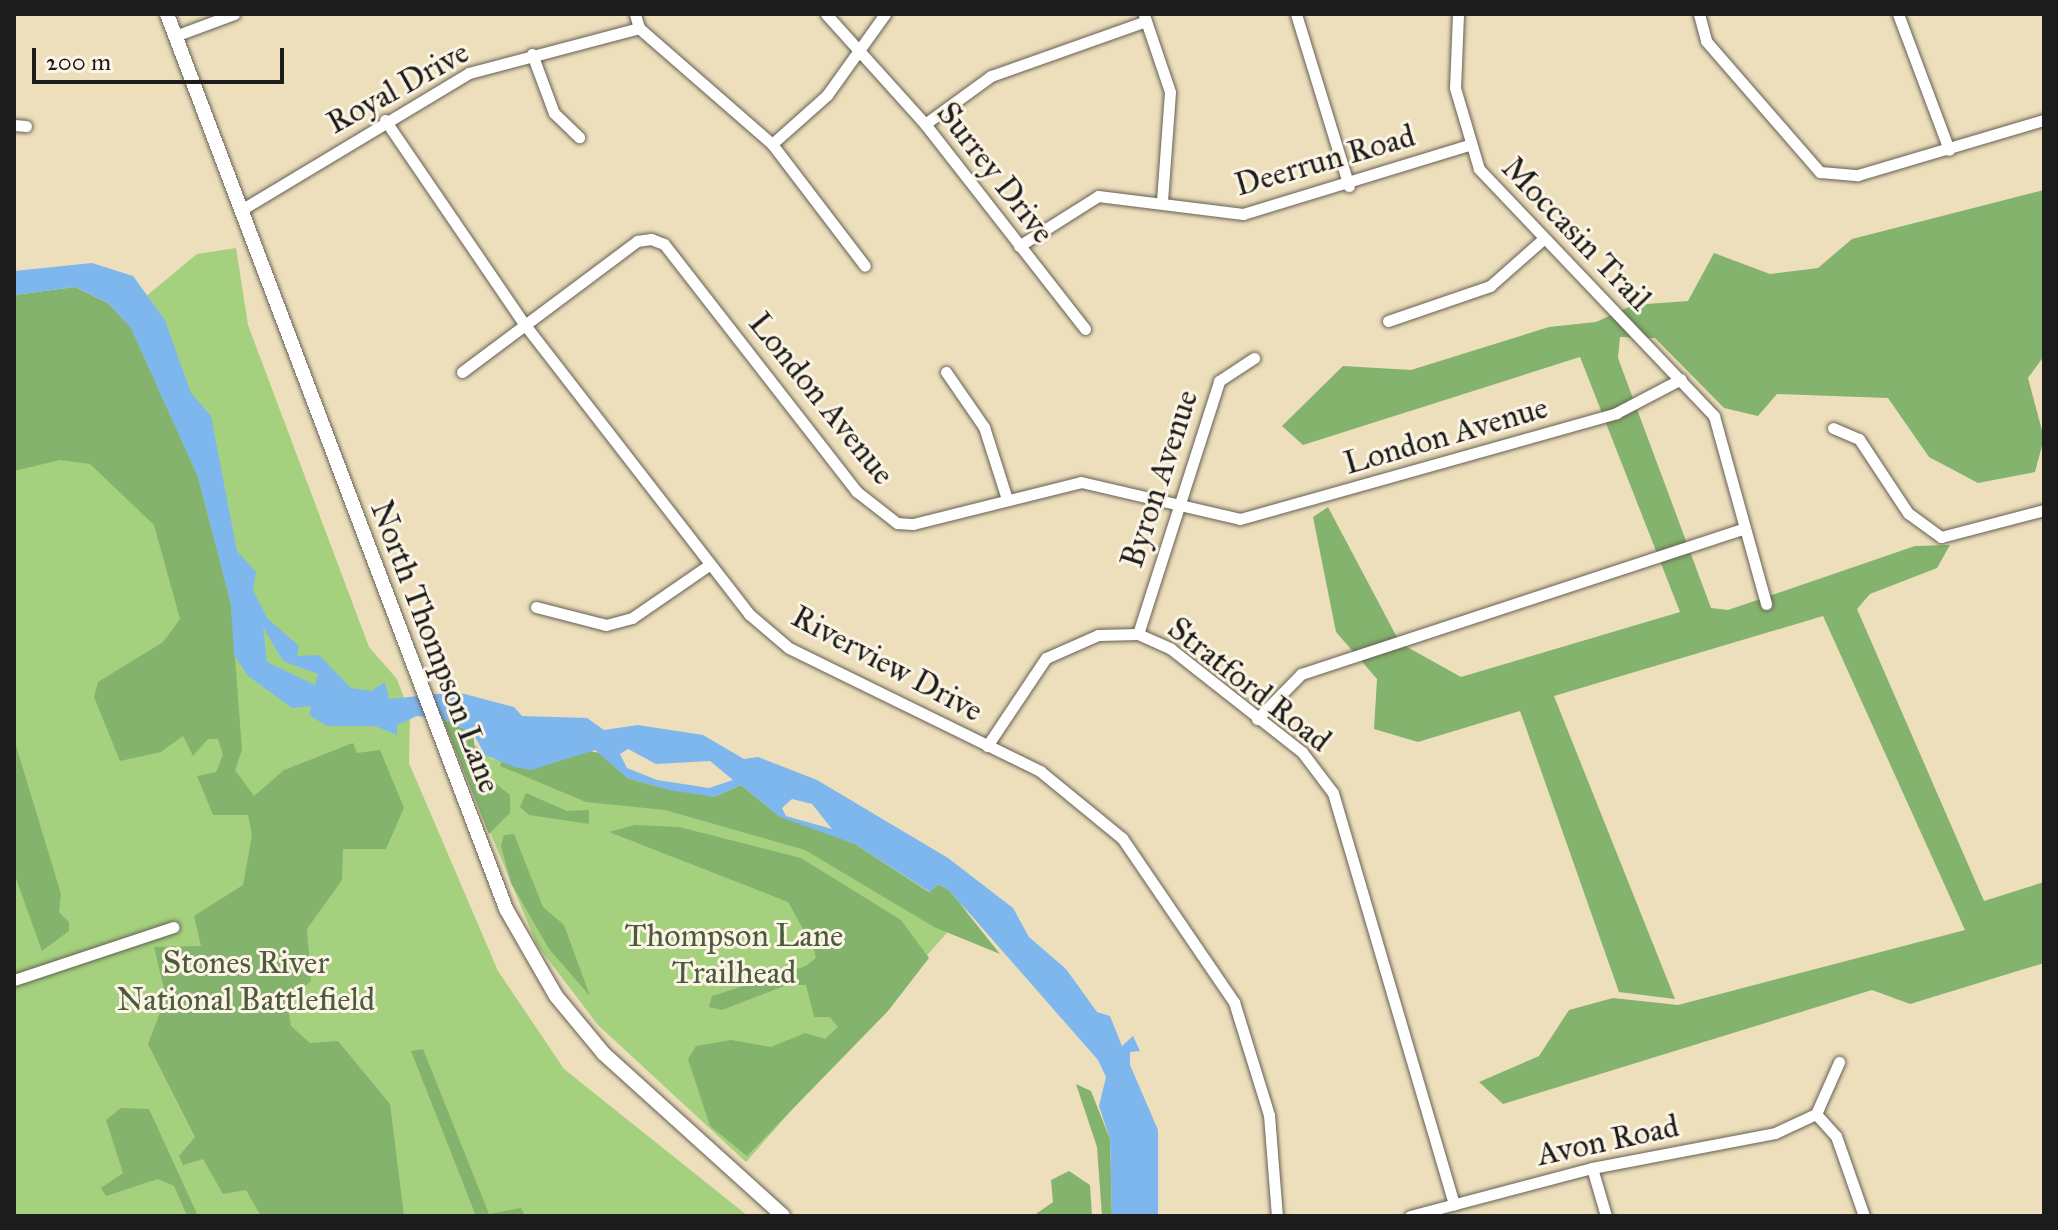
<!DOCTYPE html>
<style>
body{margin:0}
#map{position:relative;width:2058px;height:1230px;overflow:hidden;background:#eddfbc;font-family:"IM FELL Great Primer",serif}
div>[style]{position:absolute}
.green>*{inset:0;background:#a5d17e}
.forest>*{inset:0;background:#84b36d}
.water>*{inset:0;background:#7eb6ee}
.roads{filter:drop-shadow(0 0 2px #656054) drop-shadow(0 0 2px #656054)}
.minor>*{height:11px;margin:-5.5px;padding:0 5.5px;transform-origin:5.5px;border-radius:5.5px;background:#fff}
.major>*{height:14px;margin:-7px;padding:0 7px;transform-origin:7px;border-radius:7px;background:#fff}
span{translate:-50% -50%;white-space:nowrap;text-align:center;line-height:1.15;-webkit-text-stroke:6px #fcf5e5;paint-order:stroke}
.street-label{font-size:32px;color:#1c1c1c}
.park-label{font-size:32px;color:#4c5b3e}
.frame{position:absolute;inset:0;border:16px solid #1c1c1c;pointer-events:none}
.scale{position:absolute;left:32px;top:48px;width:252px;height:36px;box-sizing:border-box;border:4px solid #1c1c1c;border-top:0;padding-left:10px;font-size:24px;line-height:28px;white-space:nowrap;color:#1c1c1c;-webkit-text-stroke:6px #fcf5e5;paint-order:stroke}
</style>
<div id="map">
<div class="green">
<div style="clip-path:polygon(236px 248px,248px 325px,369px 647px,397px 679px,410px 714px,409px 763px,498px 971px,564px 1069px,748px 1216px,14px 1216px,14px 298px,127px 312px,197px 254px)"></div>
<div style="clip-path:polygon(443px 719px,492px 759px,615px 770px,774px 812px,929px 892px,955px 894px,966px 911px,746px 1162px,598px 1025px,537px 945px)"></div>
</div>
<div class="forest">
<div style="clip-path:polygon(2044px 190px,2044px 356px,2028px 378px,2044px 438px,2035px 472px,1978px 483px,1929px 457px,1888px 398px,1777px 394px,1758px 416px,1724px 408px,1655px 338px,1620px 337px,1618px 358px,1711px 608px,1728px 610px,1915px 546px,1950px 545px,1937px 568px,1870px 594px,1857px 609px,1984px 901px,2044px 882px,2044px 963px,1910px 1004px,1872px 990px,1503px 1104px,1479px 1082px,1539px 1056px,1569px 1010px,1613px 998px,1678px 1005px,1965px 930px,1823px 616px,1554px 696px,1675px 999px,1619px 992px,1520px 711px,1418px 742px,1374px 729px,1377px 679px,1336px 632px,1313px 517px,1328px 507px,1400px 643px,1461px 677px,1680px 612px,1580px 357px,1303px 445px,1282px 426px,1343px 366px,1411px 370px,1549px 327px,1596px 322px,1633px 305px,1688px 301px,1714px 253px,1770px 274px,1818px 268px,1852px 239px)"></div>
<div style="clip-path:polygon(75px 287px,108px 303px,131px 328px,198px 477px,231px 604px,242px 750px,235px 770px,254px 796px,284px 770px,353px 743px,357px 753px,380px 750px,404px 808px,386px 849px,343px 849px,342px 880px,307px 929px,311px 981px,287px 1002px,291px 1026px,310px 1043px,338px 1041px,390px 1104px,404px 1216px,261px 1216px,246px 1190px,223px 1194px,203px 1159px,183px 1165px,179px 1156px,195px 1137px,148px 1044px,166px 997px,154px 947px,201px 946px,194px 916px,243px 885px,252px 835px,248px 815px,213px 815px,197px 776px,216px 772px,223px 755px,218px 739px,208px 739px,193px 756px,183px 736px,161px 752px,120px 761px,94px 697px,98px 682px,163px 642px,180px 619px,154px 525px,90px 464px,60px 460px,14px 471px,14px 295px)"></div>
<div style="clip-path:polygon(443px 719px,473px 733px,477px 769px,510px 795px,510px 813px,489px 834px)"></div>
<div style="clip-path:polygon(14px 739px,61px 894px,59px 912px,69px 922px,69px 931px,42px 951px,14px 873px)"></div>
<div style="clip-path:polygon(586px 750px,608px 755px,627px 778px,650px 785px,714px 797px,741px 785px,774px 812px,855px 844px,929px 892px,938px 884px,949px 890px,1000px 954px,934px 927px,805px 850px,665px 810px,586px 802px,500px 766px,502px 760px,531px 770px)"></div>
<div style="clip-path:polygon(526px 793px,567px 811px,589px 810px,589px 824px,529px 815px,520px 807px)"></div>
<div style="clip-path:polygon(635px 825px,679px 827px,801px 858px,901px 920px,929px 958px,888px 1011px,747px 1156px,710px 1126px,688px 1059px,696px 1046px,731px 1040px,771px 1047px,805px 1033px,825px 1039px,838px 1027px,830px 1017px,814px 1017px,806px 985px,787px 985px,722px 1010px,709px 1007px,712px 996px,806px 966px,816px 958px,813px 947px,788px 902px,609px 832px)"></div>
<div style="clip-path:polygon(514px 834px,543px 907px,564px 925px,590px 996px,549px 949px,511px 883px,501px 846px,504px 835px)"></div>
<div style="clip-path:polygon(423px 1049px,489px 1214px,521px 1208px,525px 1216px,476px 1216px,411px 1051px)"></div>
<div style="clip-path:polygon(1076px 1084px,1091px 1091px,1110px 1139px,1112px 1216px,1102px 1216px,1097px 1147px)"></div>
<div style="clip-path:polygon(121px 1108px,149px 1109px,198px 1216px,187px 1216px,174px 1186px,158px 1179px,106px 1196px,101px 1188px,123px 1173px,106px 1120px)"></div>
<div style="clip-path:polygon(1069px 1171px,1090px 1185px,1092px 1216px,1033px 1216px,1053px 1202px,1051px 1180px)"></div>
</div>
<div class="water">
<div style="clip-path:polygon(evenodd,92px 263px,133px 276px,165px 320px,191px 393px,211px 416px,237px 551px,256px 572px,253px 591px,268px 619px,299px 646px,297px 656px,319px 655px,351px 688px,371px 691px,385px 682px,389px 699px,457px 692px,514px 707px,522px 716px,587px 718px,604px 730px,638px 725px,703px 735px,744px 759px,758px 757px,817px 780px,948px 858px,1013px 908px,1029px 937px,1066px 969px,1097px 1012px,1110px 1016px,1122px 1046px,1133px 1036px,1140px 1051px,1130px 1052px,1130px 1065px,1158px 1130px,1158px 1216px,1112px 1216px,1110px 1139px,1099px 1106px,1106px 1077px,1098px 1060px,949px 890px,938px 884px,930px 892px,855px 844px,780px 817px,741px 785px,714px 797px,669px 790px,627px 778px,595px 750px,531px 770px,514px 767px,485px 755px,473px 733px,443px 719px,417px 716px,397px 725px,397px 735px,375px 726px,327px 726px,309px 715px,311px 706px,292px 708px,248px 676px,234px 655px,231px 604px,198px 477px,131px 328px,108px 303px,75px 287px,14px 295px,14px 271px,92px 263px,263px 627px,283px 661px,318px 674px,315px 685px,267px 662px,263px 627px,92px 263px,628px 749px,656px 764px,710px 761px,733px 780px,709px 788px,657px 780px,627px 768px,620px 754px,628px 749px,92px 263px,792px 799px,812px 804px,832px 829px,786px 816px,782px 808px,792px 799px)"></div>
</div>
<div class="roads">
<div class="minor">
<div style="left:635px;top:14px;width:15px;rotate:74deg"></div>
<div style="left:639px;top:28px;width:176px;rotate:41.1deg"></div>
<div style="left:772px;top:144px;width:153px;rotate:52.7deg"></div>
<div style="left:826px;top:14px;width:148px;rotate:48deg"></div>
<div style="left:925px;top:124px;width:260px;rotate:52deg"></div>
<div style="left:1296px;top:14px;width:180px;rotate:72.9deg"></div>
<div style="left:1458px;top:14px;width:74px;rotate:92.3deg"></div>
<div style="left:1455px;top:88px;width:84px;rotate:73.5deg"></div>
<div style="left:1479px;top:169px;width:341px;rotate:46.4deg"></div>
<div style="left:1714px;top:416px;width:195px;rotate:74.5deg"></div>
<div style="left:1699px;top:14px;width:28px;rotate:75deg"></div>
<div style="left:1706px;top:41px;width:174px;rotate:49deg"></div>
<div style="left:1820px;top:172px;width:38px;rotate:5deg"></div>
<div style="left:1858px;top:175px;width:194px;rotate:-16.5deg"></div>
<div style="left:1898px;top:14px;width:145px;rotate:69.4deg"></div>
<div style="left:1144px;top:15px;width:81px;rotate:71.3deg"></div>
<div style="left:1170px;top:92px;width:108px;rotate:94.2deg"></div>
<div style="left:175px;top:36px;width:63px;rotate:-20.4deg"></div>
<div style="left:532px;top:54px;width:63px;rotate:69.6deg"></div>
<div style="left:554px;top:113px;width:35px;rotate:44deg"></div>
<div style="left:385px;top:120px;width:248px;rotate:55.7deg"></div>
<div style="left:525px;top:325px;width:366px;rotate:52.2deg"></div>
<div style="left:749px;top:614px;width:52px;rotate:40.4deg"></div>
<div style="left:789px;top:648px;width:280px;rotate:26.1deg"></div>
<div style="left:1040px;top:771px;width:106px;rotate:39.3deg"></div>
<div style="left:1122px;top:838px;width:199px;rotate:55.7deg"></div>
<div style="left:1234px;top:1002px;width:118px;rotate:72.8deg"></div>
<div style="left:1269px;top:1115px;width:101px;rotate:85.5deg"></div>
<div style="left:925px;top:124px;width:82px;rotate:-36deg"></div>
<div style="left:991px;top:76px;width:164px;rotate:-19.5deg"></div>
<div style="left:14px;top:125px;width:12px;rotate:5deg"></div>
<div style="left:772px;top:144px;width:74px;rotate:-41.7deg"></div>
<div style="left:827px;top:95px;width:100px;rotate:-54.4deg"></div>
<div style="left:241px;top:210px;width:266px;rotate:-31deg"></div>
<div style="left:469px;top:73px;width:176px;rotate:-14.8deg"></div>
<div style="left:1019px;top:246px;width:93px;rotate:-32.3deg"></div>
<div style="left:1098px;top:196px;width:146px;rotate:7.1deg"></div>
<div style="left:1243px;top:214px;width:236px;rotate:-17deg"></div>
<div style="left:1388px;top:321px;width:108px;rotate:-18.9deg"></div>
<div style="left:1490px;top:286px;width:69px;rotate:-41.5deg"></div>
<div style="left:462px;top:372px;width:219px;rotate:-36.8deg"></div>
<div style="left:637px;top:241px;width:14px;rotate:-8deg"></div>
<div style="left:651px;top:239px;width:14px;rotate:21deg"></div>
<div style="left:664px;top:244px;width:313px;rotate:52.1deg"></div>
<div style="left:856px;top:491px;width:52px;rotate:38deg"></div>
<div style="left:897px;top:523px;width:16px;rotate:4deg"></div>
<div style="left:913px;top:524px;width:173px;rotate:-14deg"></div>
<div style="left:1081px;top:482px;width:163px;rotate:13.1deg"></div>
<div style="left:1240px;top:519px;width:391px;rotate:-15.7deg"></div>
<div style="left:1616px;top:413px;width:73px;rotate:-27.6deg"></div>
<div style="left:946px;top:372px;width:67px;rotate:55.4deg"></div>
<div style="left:984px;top:427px;width:72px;rotate:72.3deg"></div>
<div style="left:1833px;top:428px;width:28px;rotate:23deg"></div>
<div style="left:1859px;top:439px;width:89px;rotate:56.5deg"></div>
<div style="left:1908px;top:513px;width:41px;rotate:36deg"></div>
<div style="left:1941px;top:537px;width:106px;rotate:-14.7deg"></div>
<div style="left:536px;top:607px;width:72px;rotate:14.4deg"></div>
<div style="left:606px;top:625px;width:27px;rotate:-15deg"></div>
<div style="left:632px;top:618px;width:93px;rotate:-34.5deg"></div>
<div style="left:1138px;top:634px;width:266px;rotate:-72.2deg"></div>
<div style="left:1219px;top:381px;width:42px;rotate:-33.3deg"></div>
<div style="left:1257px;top:719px;width:63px;rotate:-45.6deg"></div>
<div style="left:1301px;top:674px;width:467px;rotate:-18.2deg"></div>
<div style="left:987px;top:746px;width:106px;rotate:-56.2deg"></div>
<div style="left:1046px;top:658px;width:57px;rotate:-23.9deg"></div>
<div style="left:1098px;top:635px;width:40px;rotate:-1.4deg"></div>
<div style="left:1138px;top:634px;width:36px;rotate:24deg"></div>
<div style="left:1171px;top:649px;width:167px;rotate:38.2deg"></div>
<div style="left:1302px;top:752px;width:51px;rotate:52.9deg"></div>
<div style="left:1333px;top:793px;width:429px;rotate:73.6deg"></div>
<div style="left:14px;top:980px;width:168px;rotate:-18.4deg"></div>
<div style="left:1816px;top:1114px;width:57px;rotate:-66.1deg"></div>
<div style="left:1592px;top:1168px;width:50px;rotate:73.7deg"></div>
<div style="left:1410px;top:1216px;width:188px;rotate:-14.8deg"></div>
<div style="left:1592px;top:1168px;width:186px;rotate:-10.8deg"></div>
<div style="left:1775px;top:1133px;width:45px;rotate:-24.9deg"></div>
<div style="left:1816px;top:1114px;width:30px;rotate:48deg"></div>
<div style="left:1836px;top:1136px;width:85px;rotate:70.7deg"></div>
</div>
<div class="major">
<div style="left:167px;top:14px;width:957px;rotate:69.25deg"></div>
<div style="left:506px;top:909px;width:100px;rotate:60.1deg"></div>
<div style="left:556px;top:996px;width:75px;rotate:50.4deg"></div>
<div style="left:604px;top:1054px;width:241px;rotate:42.1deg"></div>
</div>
</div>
<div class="street-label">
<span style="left:398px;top:88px;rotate:-29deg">Royal Drive</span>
<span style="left:1325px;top:161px;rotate:-16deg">Deerrun Road</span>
<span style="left:995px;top:173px;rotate:52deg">Surrey Drive</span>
<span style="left:1576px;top:234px;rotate:46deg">Moccasin Trail</span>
<span style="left:821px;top:399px;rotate:51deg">London Avenue</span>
<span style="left:1446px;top:436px;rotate:-16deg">London Avenue</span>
<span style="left:1160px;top:479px;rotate:-72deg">Byron Avenue</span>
<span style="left:435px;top:647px;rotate:69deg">North Thompson Lane</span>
<span style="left:887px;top:664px;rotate:28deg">Riverview Drive</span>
<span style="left:1249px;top:685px;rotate:38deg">Stratford Road</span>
<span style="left:1608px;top:1141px;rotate:-12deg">Avon Road</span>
</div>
<div class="park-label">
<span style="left:734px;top:955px">Thompson Lane<br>Trailhead</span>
<span style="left:246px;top:982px">Stones River<br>National Battlefield</span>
</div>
<div class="frame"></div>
<div class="scale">200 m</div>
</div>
